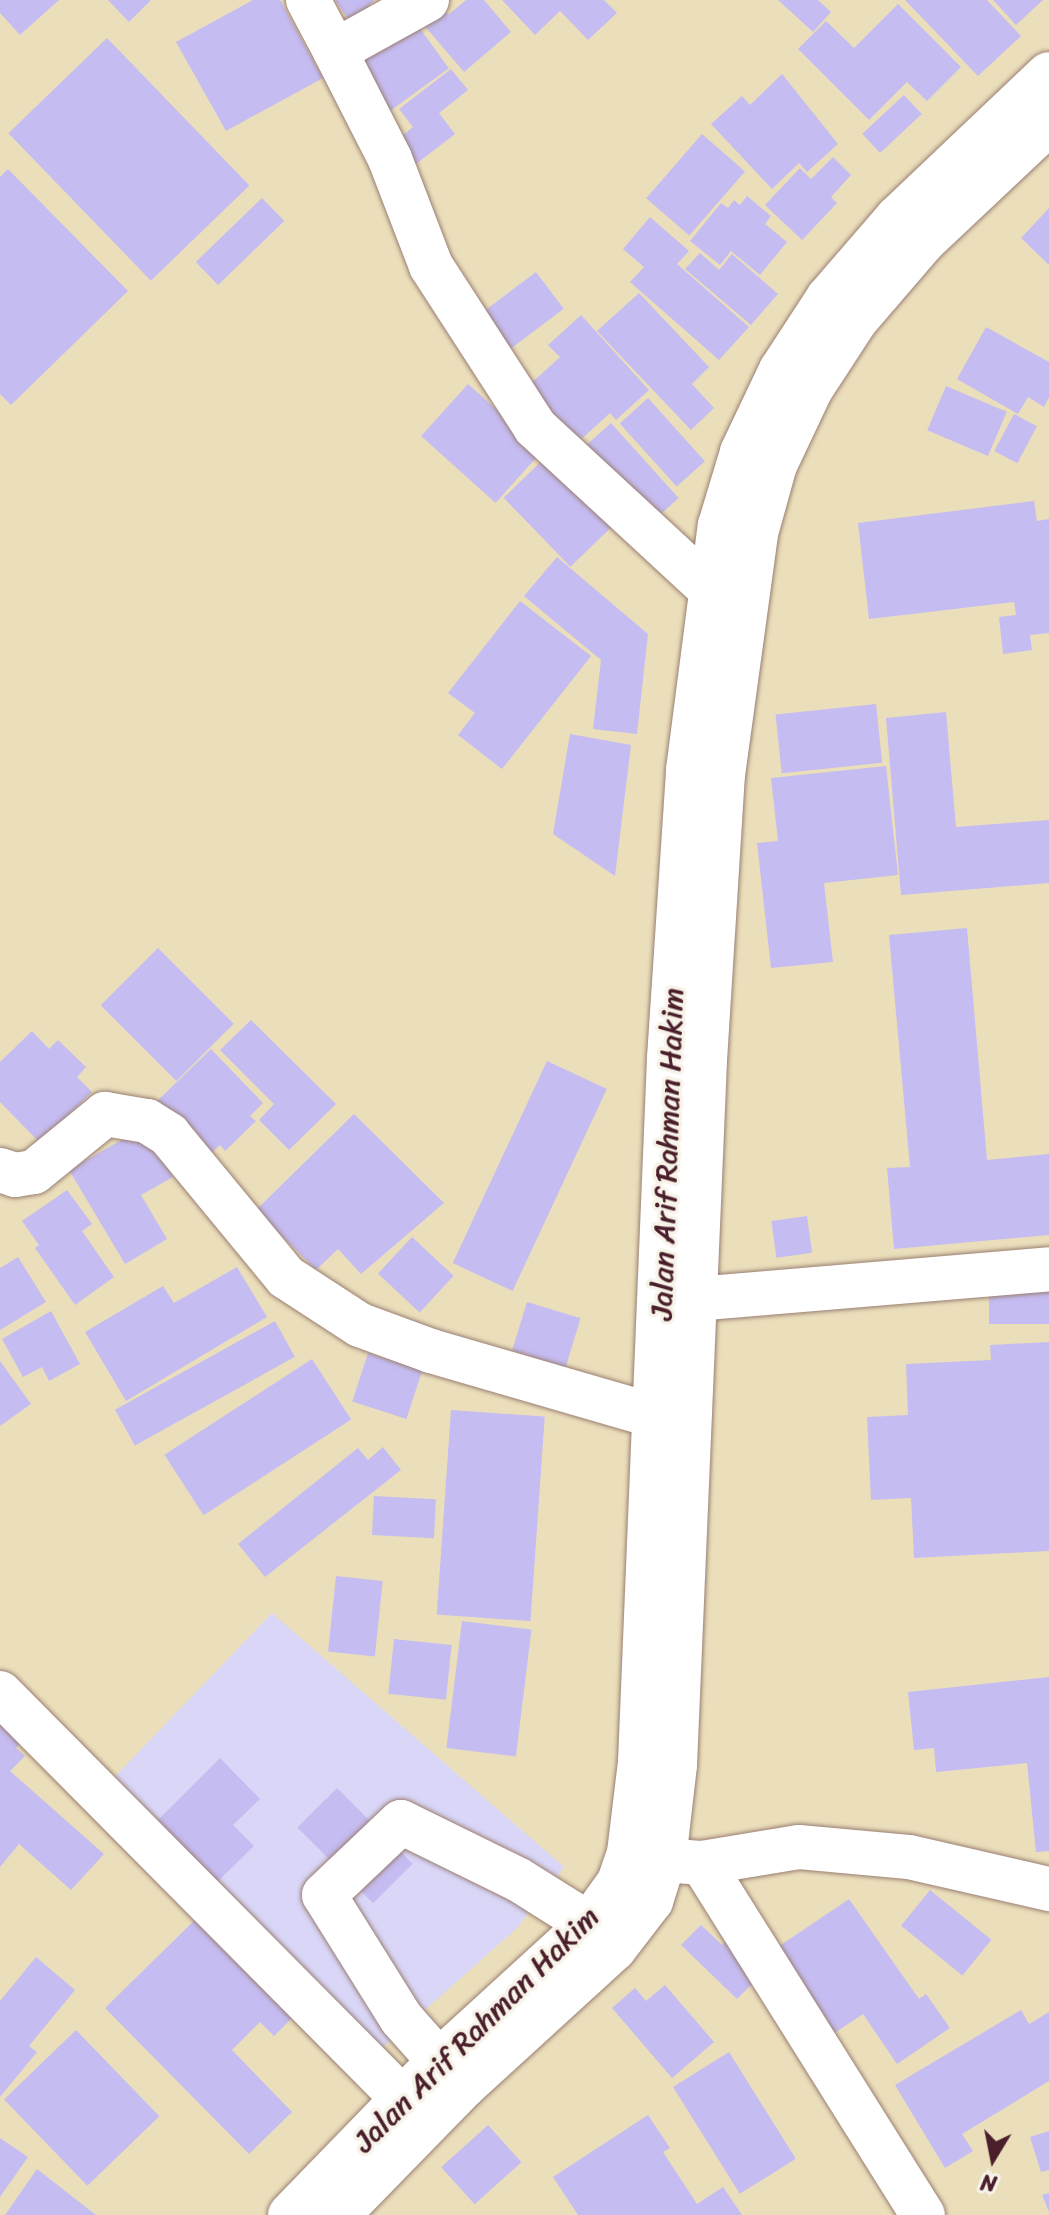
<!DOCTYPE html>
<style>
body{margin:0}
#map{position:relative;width:1049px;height:2215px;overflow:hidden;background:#ebdfbb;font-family:Sriracha,sans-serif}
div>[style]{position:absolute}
.built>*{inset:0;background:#d9d6f7}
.building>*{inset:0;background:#c5bcf1;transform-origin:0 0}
.roads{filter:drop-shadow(0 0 2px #9a7f73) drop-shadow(0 0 2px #9a7f73)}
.minor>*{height:44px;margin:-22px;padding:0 22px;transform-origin:22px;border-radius:22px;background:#fff}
.major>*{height:44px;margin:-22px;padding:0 22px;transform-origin:22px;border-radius:22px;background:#fff}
span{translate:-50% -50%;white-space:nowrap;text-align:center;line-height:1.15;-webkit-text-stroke:7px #f7f3e8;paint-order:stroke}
.street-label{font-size:30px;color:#4a1f2b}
.north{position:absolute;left:953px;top:2119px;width:80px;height:80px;-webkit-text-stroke:6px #f7f3e8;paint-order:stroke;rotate:190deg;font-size:22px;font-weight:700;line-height:32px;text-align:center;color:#4a1f2b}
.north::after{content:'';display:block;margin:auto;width:28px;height:36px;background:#4a1f2b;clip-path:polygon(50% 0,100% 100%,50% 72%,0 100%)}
</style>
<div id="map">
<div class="built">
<div style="clip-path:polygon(272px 1613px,564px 1867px,517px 1928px,379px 2051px,103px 1789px)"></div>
</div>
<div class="building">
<div style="clip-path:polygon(0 0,59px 0,20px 35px,0 13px)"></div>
<div style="clip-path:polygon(108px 0,151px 0,129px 22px)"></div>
<div style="clip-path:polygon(253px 0,280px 0,323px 78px,226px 131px,176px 42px)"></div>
<div style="clip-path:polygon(335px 0,374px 0,352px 25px)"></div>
<div style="clip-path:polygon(436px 0,448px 15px,466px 0,484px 0,511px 32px,464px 72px,417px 17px)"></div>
<div style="clip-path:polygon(502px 0,604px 0,617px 13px,588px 40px,560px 11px,535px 35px)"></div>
<div style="clip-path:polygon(778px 0,818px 0,831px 12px,813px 32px)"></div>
<div style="clip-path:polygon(905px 0,987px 0,1021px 36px,978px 76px)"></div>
<div style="clip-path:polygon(993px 0,1043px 0,1016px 25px)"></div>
<div style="clip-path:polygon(898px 4px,961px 67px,927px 101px,907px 82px,869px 120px,798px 49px,826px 21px,854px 48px)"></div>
<div style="left:413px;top:19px;width:61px;height:79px;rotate:54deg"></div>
<div style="left:107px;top:38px;width:205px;height:137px;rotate:46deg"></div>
<div style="clip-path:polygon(451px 69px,468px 90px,439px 113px,455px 134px,416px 164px,397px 140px,413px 127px,399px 109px)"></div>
<div style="clip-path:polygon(782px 74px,838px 144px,807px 172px,799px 163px,772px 189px,711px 124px,742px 96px,750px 105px)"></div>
<div style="left:904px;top:95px;width:26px;height:57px;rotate:47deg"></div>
<div style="left:702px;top:134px;width:57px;height:85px;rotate:41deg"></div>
<div style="clip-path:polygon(833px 157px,851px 175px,831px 197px,837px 203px,802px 240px,765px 205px,800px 168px,811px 179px)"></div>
<div style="clip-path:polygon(8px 169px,128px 291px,11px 405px,0 394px,0 177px)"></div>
<div style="clip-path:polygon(747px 196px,771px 216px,765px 224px,787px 242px,760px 275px,731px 251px,720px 265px,690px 241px,721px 203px,728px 208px,734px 200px,740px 205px)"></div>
<div style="left:262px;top:198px;width:32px;height:92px;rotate:46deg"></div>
<div style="clip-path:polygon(1049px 208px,1049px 265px,1021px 238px)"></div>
<div style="clip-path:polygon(650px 217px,689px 251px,677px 264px,749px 327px,719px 360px,630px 282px,644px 267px,623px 249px)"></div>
<div style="clip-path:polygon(700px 253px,719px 270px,732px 254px,778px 294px,751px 325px,685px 269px)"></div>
<div style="left:536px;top:272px;width:46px;height:78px;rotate:53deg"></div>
<div style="clip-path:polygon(639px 293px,709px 367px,692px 384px,714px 408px,691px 430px,597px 331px)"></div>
<div style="clip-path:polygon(581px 315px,649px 390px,616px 420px,610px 413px,576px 444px,525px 389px,560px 357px,548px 345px)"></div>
<div style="clip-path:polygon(986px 327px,1049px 362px,1049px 397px,1044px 407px,1028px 397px,1018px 414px,957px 379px)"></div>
<div style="left:468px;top:384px;width:100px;height:70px;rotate:42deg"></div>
<div style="left:946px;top:386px;width:66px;height:48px;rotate:23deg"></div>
<div style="left:648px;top:398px;width:85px;height:38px;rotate:48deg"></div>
<div style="left:1014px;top:414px;width:26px;height:42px;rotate:28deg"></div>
<div style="left:611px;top:423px;width:101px;height:38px;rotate:48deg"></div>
<div style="left:549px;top:454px;width:96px;height:63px;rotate:46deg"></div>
<div style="clip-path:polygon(1034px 501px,1037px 521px,1049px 519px,1049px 633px,1030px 635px,1032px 650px,1003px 654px,999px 617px,1016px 615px,1014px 602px,869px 619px,858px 523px)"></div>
<div style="clip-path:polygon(557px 557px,648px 634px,637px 734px,593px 729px,601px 660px,524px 596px)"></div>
<div style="clip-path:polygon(520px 601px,591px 656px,502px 769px,458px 735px,475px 713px,448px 693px)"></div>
<div style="left:876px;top:704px;width:59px;height:101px;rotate:84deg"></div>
<div style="clip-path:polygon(946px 712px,956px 827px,1049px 820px,1049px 883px,901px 895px,886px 718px)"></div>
<div style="clip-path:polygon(570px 734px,631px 745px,615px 876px,553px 834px)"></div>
<div style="clip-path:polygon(886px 766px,898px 875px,824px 883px,833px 962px,771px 968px,757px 843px,778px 841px,771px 778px)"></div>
<div style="clip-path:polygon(967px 928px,987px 1160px,1049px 1154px,1049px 1235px,894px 1249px,887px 1168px,910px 1167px,889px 935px)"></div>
<div style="left:158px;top:948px;width:107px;height:81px;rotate:45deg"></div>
<div style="clip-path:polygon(251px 1020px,336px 1104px,289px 1150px,259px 1120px,274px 1104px,220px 1050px)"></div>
<div style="clip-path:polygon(32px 1031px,49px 1049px,58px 1040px,86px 1067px,77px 1077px,92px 1092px,40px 1143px,0 1102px,0 1062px)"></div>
<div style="clip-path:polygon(211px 1049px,263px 1103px,250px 1116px,256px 1121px,225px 1151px,220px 1145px,206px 1158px,154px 1104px)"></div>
<div style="left:547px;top:1061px;width:66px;height:223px;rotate:25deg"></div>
<div style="clip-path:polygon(354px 1114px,444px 1203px,361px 1274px,338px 1249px,316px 1270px,256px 1210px)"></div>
<div style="clip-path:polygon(144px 1127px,173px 1177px,141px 1195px,167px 1239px,125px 1264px,69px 1170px)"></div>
<div style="clip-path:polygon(67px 1190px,92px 1224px,82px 1231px,114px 1277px,75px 1305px,35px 1248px,39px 1245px,22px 1221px)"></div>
<div style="left:807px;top:1216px;width:37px;height:36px;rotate:82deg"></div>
<div style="left:412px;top:1237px;width:57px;height:50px;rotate:43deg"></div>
<div style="clip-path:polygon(18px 1257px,46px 1302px,0 1330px,0 1268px)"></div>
<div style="clip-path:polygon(237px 1267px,267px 1317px,126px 1401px,85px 1332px,163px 1286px,174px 1303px)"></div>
<div style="left:1049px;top:1281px;width:43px;height:60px;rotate:90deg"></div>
<div style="left:527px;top:1302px;width:56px;height:51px;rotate:17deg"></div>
<div style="clip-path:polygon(51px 1311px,80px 1364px,49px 1381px,42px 1367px,23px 1377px,2px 1339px)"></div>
<div style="left:275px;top:1321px;width:41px;height:183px;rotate:61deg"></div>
<div style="clip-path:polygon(1049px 1342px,1049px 1551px,914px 1558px,911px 1498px,871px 1500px,867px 1417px,908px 1415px,906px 1364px,991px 1360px,990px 1345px)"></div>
<div style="left:368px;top:1353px;width:57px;height:51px;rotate:18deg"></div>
<div style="left:312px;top:1359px;width:72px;height:176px;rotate:57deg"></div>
<div style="clip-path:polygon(0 1361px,31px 1404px,0 1426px)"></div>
<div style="left:451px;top:1410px;width:94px;height:205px;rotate:4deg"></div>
<div style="clip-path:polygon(383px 1447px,401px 1470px,265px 1577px,238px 1544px,358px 1448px,368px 1460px)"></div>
<div style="left:374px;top:1496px;width:62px;height:39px;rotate:3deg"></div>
<div style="left:336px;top:1576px;width:47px;height:76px;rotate:6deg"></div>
<div style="left:462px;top:1621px;width:70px;height:128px;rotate:7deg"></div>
<div style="left:394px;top:1639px;width:58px;height:55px;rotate:6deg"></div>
<div style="clip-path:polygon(1049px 1677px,1049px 1851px,1036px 1852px,1027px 1763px,936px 1772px,934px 1748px,914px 1750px,908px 1692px)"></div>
<div style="clip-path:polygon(0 1708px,28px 1734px,16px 1748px,25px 1756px,10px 1771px,104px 1854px,71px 1890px,19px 1844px,0 1867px)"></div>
<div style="clip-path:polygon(220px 1758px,260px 1799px,233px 1825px,254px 1846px,215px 1884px,154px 1824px)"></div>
<div style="left:337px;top:1788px;width:107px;height:56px;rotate:45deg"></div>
<div style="left:930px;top:1890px;width:79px;height:46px;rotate:39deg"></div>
<div style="clip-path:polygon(849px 1899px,919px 1999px,926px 1994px,950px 2028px,897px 2064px,863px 2014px,833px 2034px,775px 1949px)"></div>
<div style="clip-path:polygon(205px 1910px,302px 2008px,274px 2036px,260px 2022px,232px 2050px,292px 2112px,249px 2154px,105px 2008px)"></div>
<div style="clip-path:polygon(701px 1925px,722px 1945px,734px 1934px,769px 1967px,737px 1999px,681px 1945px)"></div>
<div style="clip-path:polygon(36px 1957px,75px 1990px,29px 2046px,37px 2052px,0 2097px,0 2001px)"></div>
<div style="clip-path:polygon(665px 1985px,714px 2042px,672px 2078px,612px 2008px,635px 1988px,646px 2001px)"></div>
<div style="clip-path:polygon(1021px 2010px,1029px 2024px,1049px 2012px,1049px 2081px,962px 2134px,973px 2151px,945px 2168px,895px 2085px)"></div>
<div style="left:76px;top:2030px;width:120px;height:100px;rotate:46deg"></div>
<div style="left:729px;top:2052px;width:126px;height:66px;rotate:58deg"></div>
<div style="clip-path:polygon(648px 2115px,670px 2148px,663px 2152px,697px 2204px,723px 2187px,742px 2215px,578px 2215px,553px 2177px)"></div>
<div style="left:488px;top:2125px;width:50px;height:63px;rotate:48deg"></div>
<div style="clip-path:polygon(1049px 2131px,1049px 2170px,1041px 2172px,1030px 2137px)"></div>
<div style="clip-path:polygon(0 2138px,28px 2157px,0 2197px)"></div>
<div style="clip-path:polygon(37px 2169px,96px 2215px,5px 2215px)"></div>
<div style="clip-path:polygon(1049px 2193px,1049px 2212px,1042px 2195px)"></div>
</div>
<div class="roads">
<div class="minor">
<div style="left:308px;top:0;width:58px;rotate:62.1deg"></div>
<div style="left:427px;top:0;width:105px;rotate:151deg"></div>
<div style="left:335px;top:51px;width:121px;rotate:63deg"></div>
<div style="left:390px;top:159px;width:115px;rotate:69deg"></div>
<div style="left:431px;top:266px;width:192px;rotate:57.1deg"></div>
<div style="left:535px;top:427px;width:241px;rotate:42.8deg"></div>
<div style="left:0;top:1170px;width:16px;rotate:18deg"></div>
<div style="left:15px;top:1175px;width:19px;rotate:-9deg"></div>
<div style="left:34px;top:1172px;width:92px;rotate:-39.2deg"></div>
<div style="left:105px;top:1114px;width:43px;rotate:9.5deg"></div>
<div style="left:147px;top:1121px;width:26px;rotate:32deg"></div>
<div style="left:169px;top:1135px;width:184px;rotate:50.5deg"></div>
<div style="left:286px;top:1277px;width:88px;rotate:33deg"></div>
<div style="left:360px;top:1325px;width:76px;rotate:20.1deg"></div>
<div style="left:431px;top:1351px;width:233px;rotate:16.2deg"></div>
<div style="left:695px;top:1299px;width:355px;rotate:-4.8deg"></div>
<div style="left:0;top:1693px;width:572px;rotate:45.21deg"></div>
<div style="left:677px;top:1861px;width:25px;rotate:5deg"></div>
<div style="left:702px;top:1863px;width:98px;rotate:-9.4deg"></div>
<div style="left:799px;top:1847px;width:110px;rotate:5.2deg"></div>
<div style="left:909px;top:1857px;width:144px;rotate:12.9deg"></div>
<div style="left:702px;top:1863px;width:416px;rotate:57.9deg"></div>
<div style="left:439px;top:2061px;width:57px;rotate:-131.5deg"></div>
<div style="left:401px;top:2018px;width:145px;rotate:-122deg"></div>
<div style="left:324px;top:1895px;width:106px;rotate:-43.5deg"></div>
<div style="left:401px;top:1822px;width:131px;rotate:26.2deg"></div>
<div style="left:519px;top:1880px;width:83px;rotate:32.2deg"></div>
</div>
<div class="major">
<div style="left:290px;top:2215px;width:214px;rotate:-45.9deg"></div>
<div style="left:439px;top:2061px;width:203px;rotate:-42.4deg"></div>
<div style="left:589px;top:1924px;width:52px;rotate:-54.5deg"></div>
<div style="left:619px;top:1882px;width:31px;rotate:-71deg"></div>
<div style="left:629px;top:1853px;width:92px;rotate:-83.1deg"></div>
<div style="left:640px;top:1762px;width:705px;rotate:-87.64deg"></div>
<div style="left:669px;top:1058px;width:289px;rotate:-86.2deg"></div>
<div style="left:688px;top:770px;width:247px;rotate:-82.6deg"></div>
<div style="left:720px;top:525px;width:76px;rotate:-73.2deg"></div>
<div style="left:742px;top:452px;width:91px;rotate:-64.6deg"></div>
<div style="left:781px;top:370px;width:86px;rotate:-56.9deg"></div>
<div style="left:828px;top:298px;width:106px;rotate:-49.2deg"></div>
<div style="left:897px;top:218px;width:209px;rotate:-43.5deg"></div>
<div style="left:338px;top:2215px;width:180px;rotate:-45.7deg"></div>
<div style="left:464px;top:2086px;width:203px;rotate:-42.4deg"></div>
<div style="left:614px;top:1949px;width:61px;rotate:-52.4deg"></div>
<div style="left:651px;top:1901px;width:43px;rotate:-72.4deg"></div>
<div style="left:664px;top:1860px;width:96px;rotate:-83.4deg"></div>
<div style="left:675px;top:1765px;width:706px;rotate:-87.56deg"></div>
<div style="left:705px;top:1060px;width:286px;rotate:-86.4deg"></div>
<div style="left:723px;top:775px;width:244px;rotate:-82.2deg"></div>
<div style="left:756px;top:533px;width:71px;rotate:-74.4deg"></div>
<div style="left:775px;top:465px;width:84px;rotate:-64.7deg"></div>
<div style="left:811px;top:389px;width:82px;rotate:-56.9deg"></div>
<div style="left:856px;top:320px;width:104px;rotate:-49.3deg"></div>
<div style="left:924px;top:241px;width:172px;rotate:-43.3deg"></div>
</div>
</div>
<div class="street-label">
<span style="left:667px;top:1154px;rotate:-88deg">Jalan Arif Rahman Hakim</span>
<span style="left:476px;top:2029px;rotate:-45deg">Jalan Arif Rahman Hakim</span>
</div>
<div class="north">N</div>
</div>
